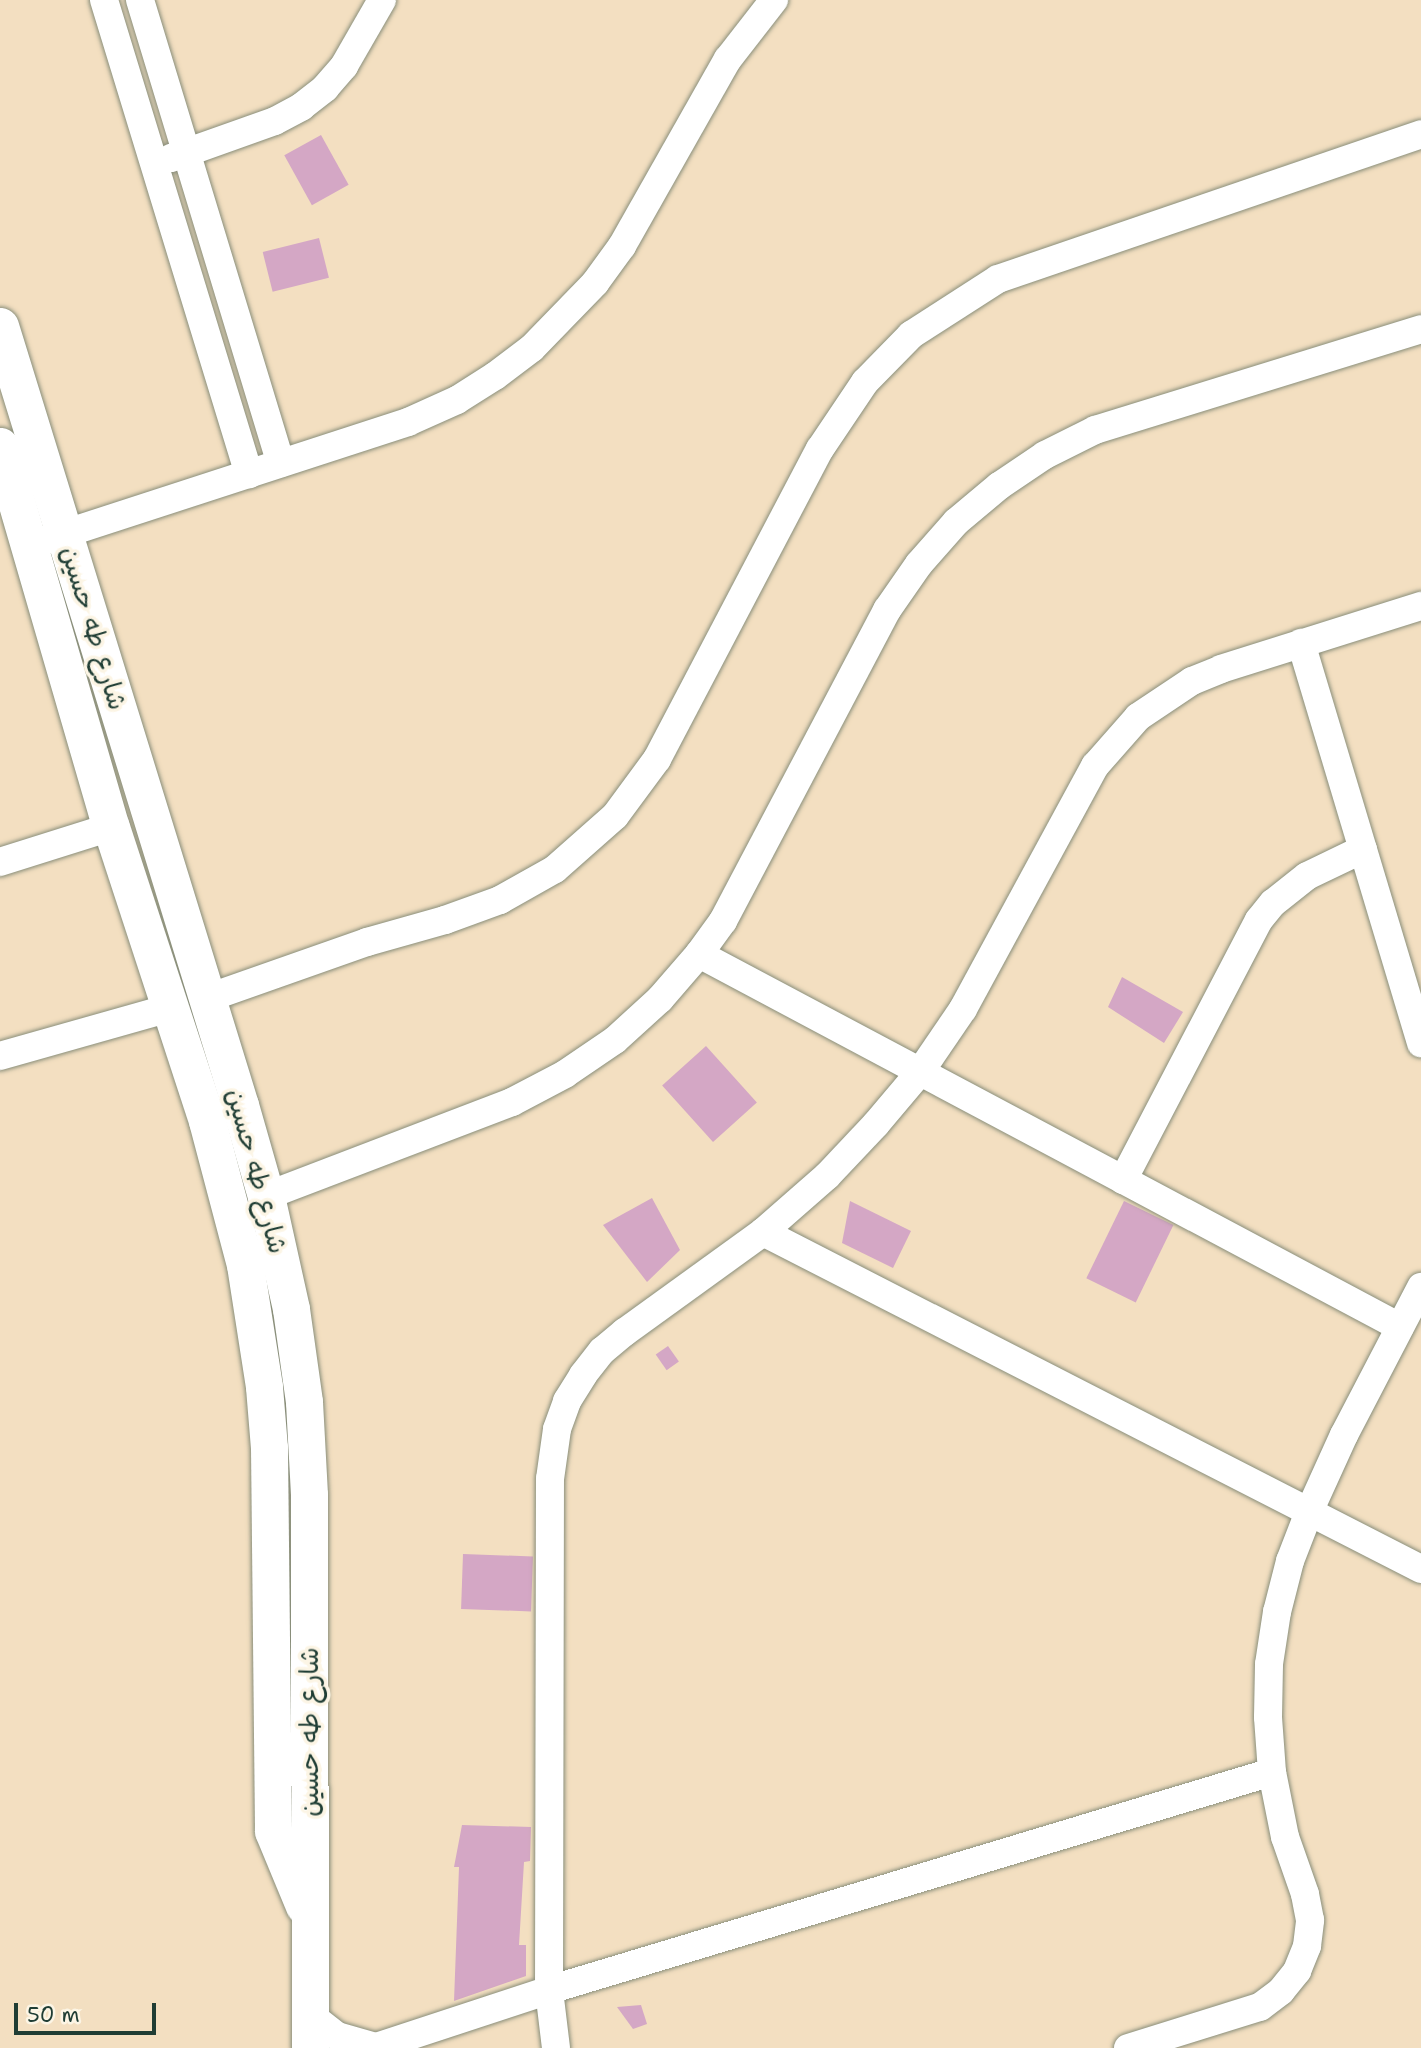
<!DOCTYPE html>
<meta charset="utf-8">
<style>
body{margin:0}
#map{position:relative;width:1421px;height:2048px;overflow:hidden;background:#f3dfc1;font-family:"Shantell Sans","Playpen Sans Arabic",sans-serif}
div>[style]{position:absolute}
.building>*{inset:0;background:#d4a7c5;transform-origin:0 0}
.roads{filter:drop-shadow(0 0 2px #898e7a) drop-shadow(0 0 2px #898e7a)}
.minor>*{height:28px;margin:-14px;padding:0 14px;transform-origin:14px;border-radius:14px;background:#fff}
.major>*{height:37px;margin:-18.5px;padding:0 18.5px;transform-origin:18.5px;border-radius:18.5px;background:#fff}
span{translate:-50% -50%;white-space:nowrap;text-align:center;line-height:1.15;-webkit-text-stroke:7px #fcf5e5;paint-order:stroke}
.street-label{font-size:26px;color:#1f3d34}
.scale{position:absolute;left:14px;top:2003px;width:142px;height:32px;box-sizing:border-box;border:4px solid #1f3d34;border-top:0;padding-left:9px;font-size:21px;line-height:24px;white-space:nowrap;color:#1f3d34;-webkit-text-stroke:5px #fcf5e5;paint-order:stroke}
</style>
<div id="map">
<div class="building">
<div style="left:321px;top:135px;width:57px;height:42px;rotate:61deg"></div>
<div style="left:319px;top:238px;width:41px;height:58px;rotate:76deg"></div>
<div style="clip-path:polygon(1122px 977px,1183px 1012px,1164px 1043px,1108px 1007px)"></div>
<div style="left:706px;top:1046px;width:76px;height:59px;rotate:48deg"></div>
<div style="clip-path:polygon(652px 1198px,680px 1250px,647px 1282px,603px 1225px)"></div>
<div style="clip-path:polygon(850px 1201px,911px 1231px,893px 1268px,842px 1243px)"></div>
<div style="left:1124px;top:1201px;width:55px;height:86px;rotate:26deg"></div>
<div style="left:668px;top:1346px;width:19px;height:15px;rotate:55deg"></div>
<div style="left:463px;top:1554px;width:70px;height:55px;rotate:2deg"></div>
<div style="clip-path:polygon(462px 1825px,531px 1827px,530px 1861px,524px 1862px,519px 1945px,526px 1945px,526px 1976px,454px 2001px,459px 1867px,454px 1867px)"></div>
<div style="clip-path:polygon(641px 2005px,647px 2024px,633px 2029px,617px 2007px)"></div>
</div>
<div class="roads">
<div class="minor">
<div style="left:104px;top:0;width:496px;rotate:73deg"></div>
<div style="left:140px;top:0;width:484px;rotate:73.1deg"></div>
<div style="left:171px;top:158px;width:110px;rotate:-19.6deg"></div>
<div style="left:275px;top:121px;width:30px;rotate:-28deg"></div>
<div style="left:301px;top:107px;width:31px;rotate:-38deg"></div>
<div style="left:325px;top:88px;width:29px;rotate:-49deg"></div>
<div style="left:344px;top:66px;width:76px;rotate:-60.1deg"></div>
<div style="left:45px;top:540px;width:382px;rotate:-18deg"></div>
<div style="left:408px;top:422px;width:54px;rotate:-24.2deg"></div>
<div style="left:457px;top:400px;width:45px;rotate:-32.3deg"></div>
<div style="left:495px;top:376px;width:46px;rotate:-37.1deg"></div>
<div style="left:532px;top:348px;width:91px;rotate:-45.9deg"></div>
<div style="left:595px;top:283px;width:46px;rotate:-53.9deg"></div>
<div style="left:622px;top:246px;width:215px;rotate:-60.5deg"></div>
<div style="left:728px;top:59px;width:75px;rotate:-52.1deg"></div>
<div style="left:1301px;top:643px;width:418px;rotate:73.3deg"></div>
<div style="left:0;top:862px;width:116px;rotate:-17.5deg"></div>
<div style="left:699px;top:954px;width:794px;rotate:28.02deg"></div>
<div style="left:208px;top:998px;width:169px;rotate:-19.4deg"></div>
<div style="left:367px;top:942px;width:81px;rotate:-15.8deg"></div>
<div style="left:445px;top:920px;width:59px;rotate:-20deg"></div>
<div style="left:500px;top:900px;width:63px;rotate:-29.4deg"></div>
<div style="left:555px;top:869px;width:80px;rotate:-41.5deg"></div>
<div style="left:615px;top:816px;width:71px;rotate:-53.6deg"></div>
<div style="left:657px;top:759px;width:350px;rotate:-62.3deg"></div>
<div style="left:820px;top:449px;width:81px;rotate:-56.1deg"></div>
<div style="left:865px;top:382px;width:66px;rotate:-45.6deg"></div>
<div style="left:911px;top:335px;width:103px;rotate:-32.8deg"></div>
<div style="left:998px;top:279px;width:447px;rotate:-18.9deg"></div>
<div style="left:0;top:1056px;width:177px;rotate:-15.8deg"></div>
<div style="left:1123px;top:1180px;width:293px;rotate:-62.4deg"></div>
<div style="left:1259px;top:920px;width:22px;rotate:-51deg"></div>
<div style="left:1273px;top:903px;width:43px;rotate:-38.5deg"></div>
<div style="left:1307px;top:876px;width:62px;rotate:-25.7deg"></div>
<div style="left:266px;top:1196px;width:263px;rotate:-20.9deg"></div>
<div style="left:512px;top:1102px;width:60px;rotate:-27.8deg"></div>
<div style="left:565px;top:1074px;width:60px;rotate:-34.2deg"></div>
<div style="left:615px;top:1040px;width:61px;rotate:-42.3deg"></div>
<div style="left:660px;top:999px;width:60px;rotate:-49.1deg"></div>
<div style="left:699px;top:954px;width:41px;rotate:-54deg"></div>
<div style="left:723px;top:921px;width:352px;rotate:-62.2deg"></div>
<div style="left:887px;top:610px;width:56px;rotate:-55.2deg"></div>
<div style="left:919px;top:564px;width:56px;rotate:-48.6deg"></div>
<div style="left:956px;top:522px;width:56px;rotate:-39.9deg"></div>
<div style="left:999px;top:486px;width:55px;rotate:-34deg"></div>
<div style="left:1045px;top:455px;width:56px;rotate:-26.6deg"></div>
<div style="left:1095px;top:430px;width:341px;rotate:-17.2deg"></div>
<div style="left:763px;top:1232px;width:739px;rotate:27.12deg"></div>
<div style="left:309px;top:2014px;width:36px;rotate:38deg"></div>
<div style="left:337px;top:2036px;width:40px;rotate:16deg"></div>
<div style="left:373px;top:2048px;width:185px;rotate:-18.2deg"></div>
<div style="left:549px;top:1990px;width:755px;rotate:-16.78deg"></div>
<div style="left:556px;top:2048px;width:58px;rotate:-96.9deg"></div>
<div style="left:549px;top:1990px;width:511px;rotate:-89.89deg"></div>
<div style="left:550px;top:1479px;width:50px;rotate:-82deg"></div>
<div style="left:557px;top:1429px;width:30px;rotate:-70deg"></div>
<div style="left:567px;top:1401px;width:31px;rotate:-58deg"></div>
<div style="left:583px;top:1375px;width:31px;rotate:-52deg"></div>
<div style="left:602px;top:1351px;width:30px;rotate:-40deg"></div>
<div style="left:625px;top:1332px;width:170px;rotate:-35.9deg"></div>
<div style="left:763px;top:1232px;width:85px;rotate:-41.2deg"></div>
<div style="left:827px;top:1176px;width:71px;rotate:-46.7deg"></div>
<div style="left:876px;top:1124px;width:68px;rotate:-49.8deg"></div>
<div style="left:920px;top:1072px;width:76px;rotate:-55.7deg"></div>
<div style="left:963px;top:1009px;width:277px;rotate:-61.5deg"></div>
<div style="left:1095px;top:766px;width:65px;rotate:-48.7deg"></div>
<div style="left:1138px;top:717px;width:65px;rotate:-33.7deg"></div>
<div style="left:1192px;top:681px;width:31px;rotate:-22deg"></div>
<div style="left:1221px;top:669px;width:210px;rotate:-17.5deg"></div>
<div style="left:1128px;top:2048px;width:138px;rotate:-17.3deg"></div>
<div style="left:1260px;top:2007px;width:26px;rotate:-37deg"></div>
<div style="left:1281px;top:1991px;width:26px;rotate:-51deg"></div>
<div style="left:1297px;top:1971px;width:27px;rotate:-68deg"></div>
<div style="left:1307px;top:1946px;width:26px;rotate:-83deg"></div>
<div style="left:1310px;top:1920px;width:26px;rotate:-101deg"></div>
<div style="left:1305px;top:1894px;width:60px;rotate:-109.3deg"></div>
<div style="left:1285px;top:1837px;width:66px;rotate:-101.3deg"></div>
<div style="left:1272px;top:1772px;width:55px;rotate:-94.2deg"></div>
<div style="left:1268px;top:1717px;width:53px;rotate:-88.9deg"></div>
<div style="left:1269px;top:1664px;width:53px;rotate:-81.3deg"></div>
<div style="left:1277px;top:1612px;width:53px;rotate:-75.7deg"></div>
<div style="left:1290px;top:1561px;width:53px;rotate:-68.8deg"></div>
<div style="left:1309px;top:1512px;width:85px;rotate:-65.6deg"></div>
<div style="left:1344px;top:1435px;width:167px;rotate:-62.5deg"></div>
</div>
<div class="major">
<div style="left:0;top:326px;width:815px;rotate:72.88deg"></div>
<div style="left:240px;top:1105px;width:95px;rotate:74.1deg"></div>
<div style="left:266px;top:1196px;width:116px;rotate:77.5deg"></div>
<div style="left:291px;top:1309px;width:94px;rotate:82deg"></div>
<div style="left:304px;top:1402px;width:93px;rotate:86.9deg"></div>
<div style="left:309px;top:1495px;width:553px;rotate:89.9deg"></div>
<div style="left:0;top:446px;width:397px;rotate:73.8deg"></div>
<div style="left:111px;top:827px;width:309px;rotate:71.9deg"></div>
<div style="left:207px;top:1121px;width:149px;rotate:75.2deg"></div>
<div style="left:245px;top:1265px;width:123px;rotate:81.1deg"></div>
<div style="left:264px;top:1387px;width:61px;rotate:85.3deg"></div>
<div style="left:269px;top:1448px;width:383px;rotate:89.4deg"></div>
<div style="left:273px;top:1831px;width:81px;rotate:67.5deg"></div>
</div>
</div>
<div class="street-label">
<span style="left:94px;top:628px;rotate:73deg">شارع طه حسين</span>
<span style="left:257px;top:1171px;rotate:75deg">شارع طه حسين</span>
<span style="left:309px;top:1732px;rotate:-90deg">شارع طه حسين</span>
</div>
<div class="scale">50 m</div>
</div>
